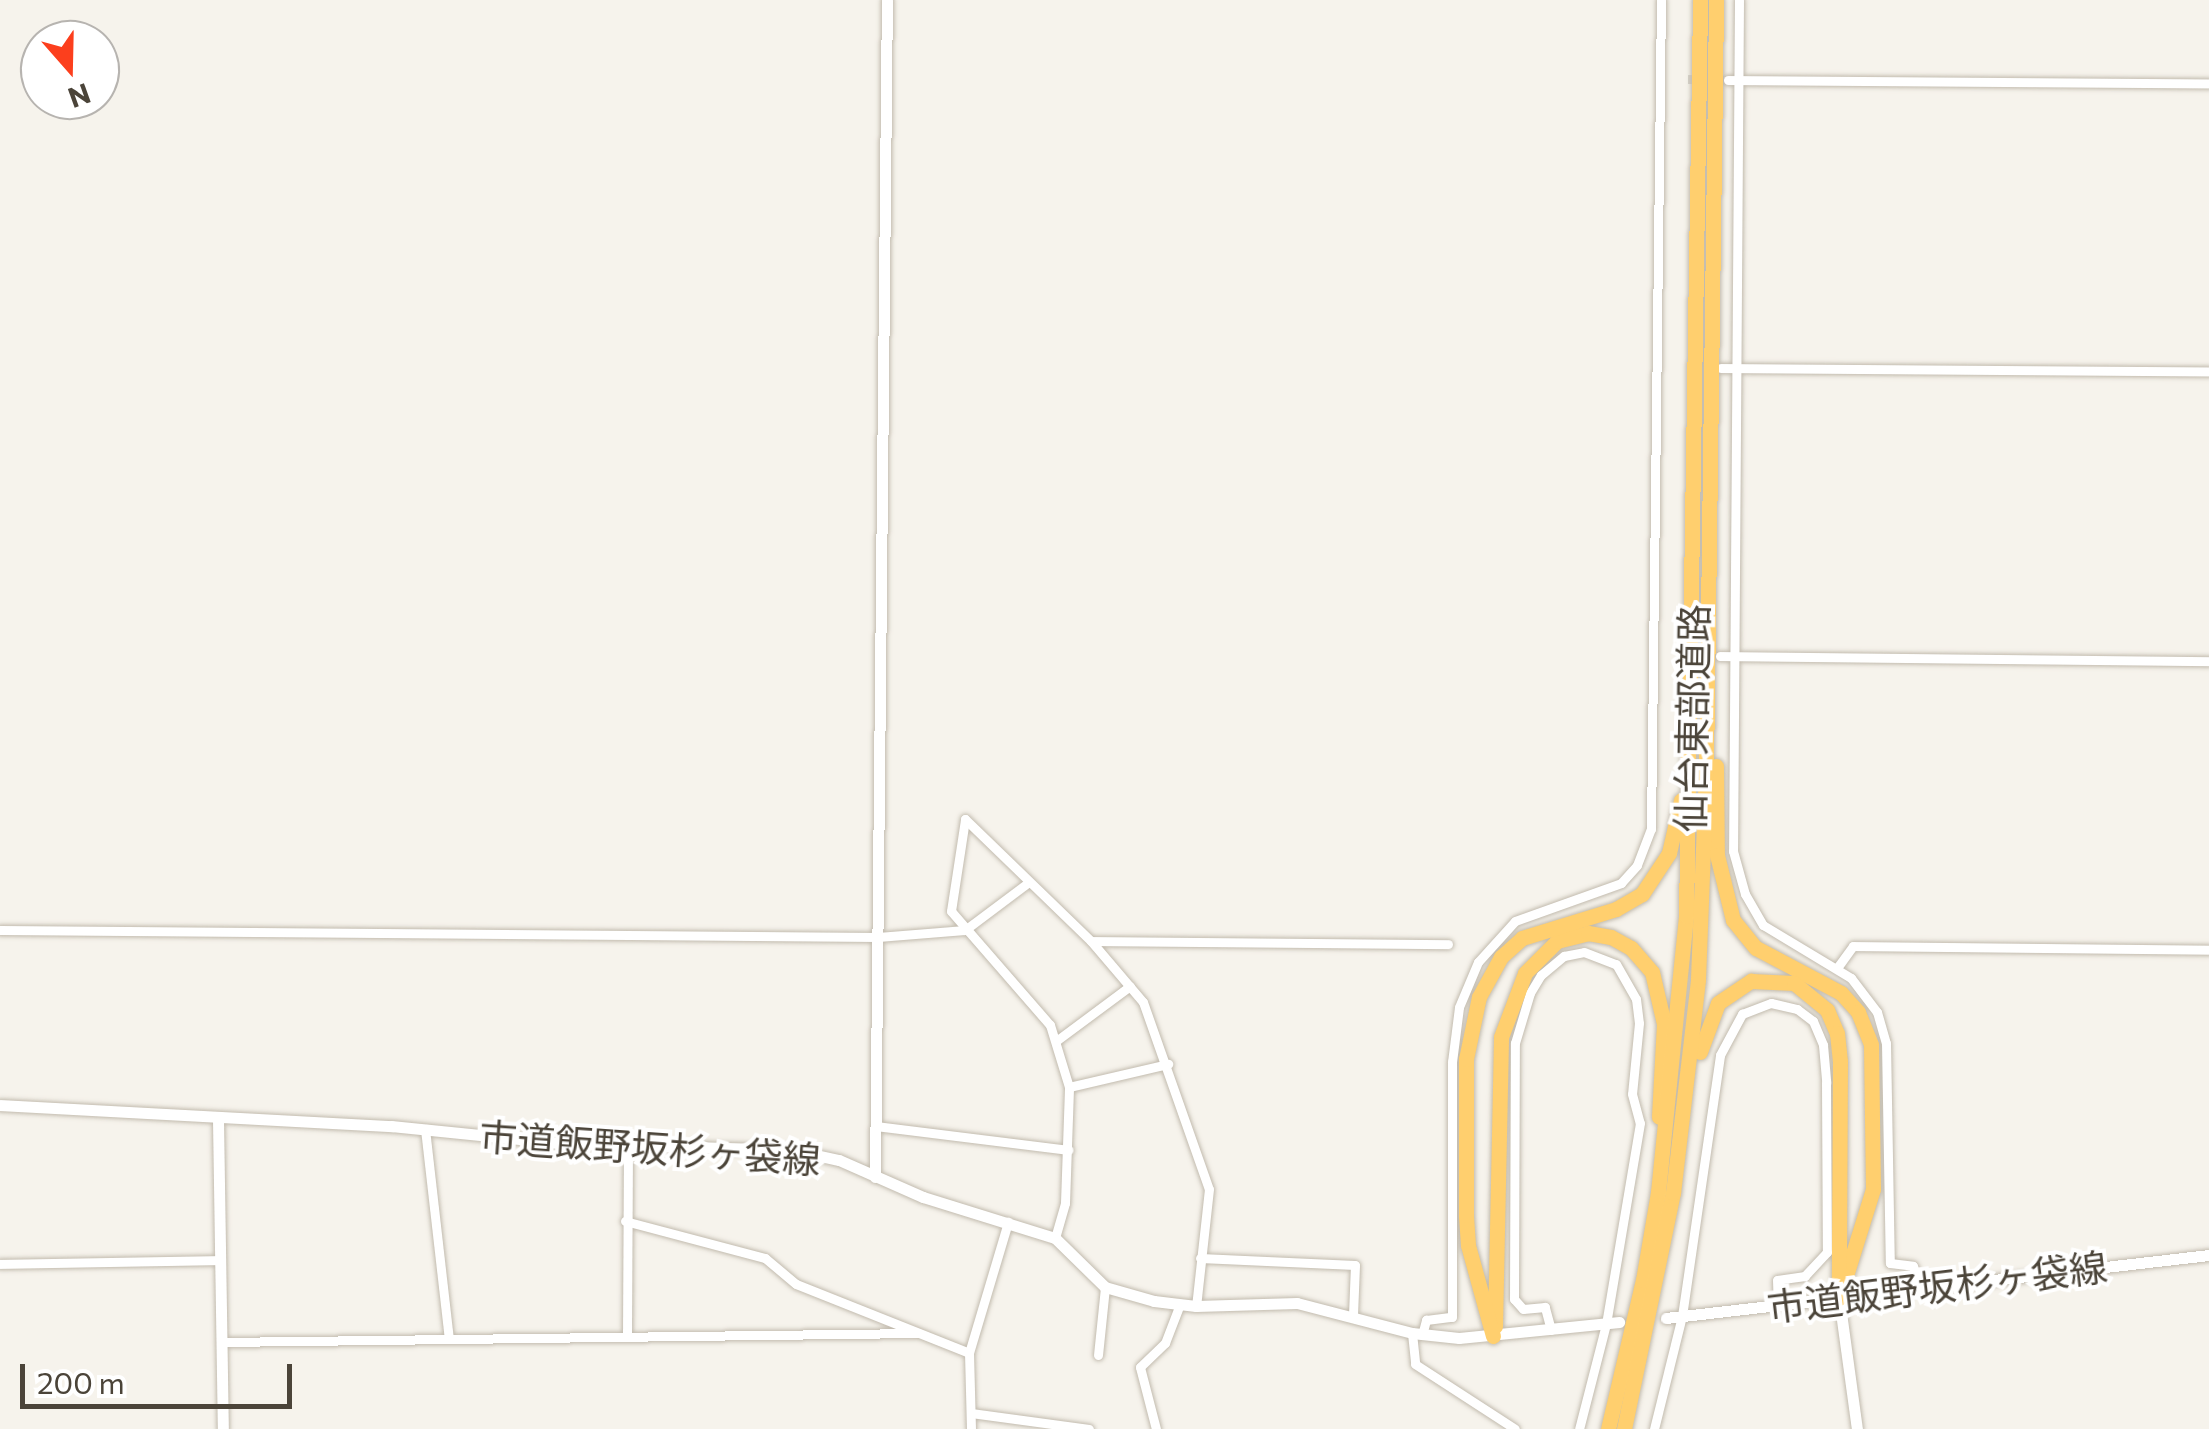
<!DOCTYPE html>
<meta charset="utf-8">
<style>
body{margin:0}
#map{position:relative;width:2209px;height:1429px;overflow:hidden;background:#f6f3ec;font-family:Commissioner,"Noto Sans JP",sans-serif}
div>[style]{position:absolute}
.minor-tunnel>*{height:9px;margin-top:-4.5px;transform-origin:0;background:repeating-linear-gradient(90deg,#d4d0c8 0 9px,transparent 0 13.5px)}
.roads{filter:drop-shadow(0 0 2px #c2bbae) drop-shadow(0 0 2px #c2bbae)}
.minor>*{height:9px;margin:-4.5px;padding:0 4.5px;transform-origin:4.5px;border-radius:4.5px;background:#fff}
.tertiary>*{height:11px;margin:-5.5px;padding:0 5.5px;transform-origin:5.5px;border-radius:5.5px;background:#fff}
.motorway>*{height:15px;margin:-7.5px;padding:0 7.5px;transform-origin:7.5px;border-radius:7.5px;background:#ffcf6e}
span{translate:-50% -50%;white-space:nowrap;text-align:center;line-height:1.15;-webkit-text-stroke:8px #fff;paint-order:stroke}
.street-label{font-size:38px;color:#4b4439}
.north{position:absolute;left:20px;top:20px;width:100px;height:100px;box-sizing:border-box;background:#fff;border:2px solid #b7b4b0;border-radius:50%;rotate:160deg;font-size:28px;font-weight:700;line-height:40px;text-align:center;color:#4b4439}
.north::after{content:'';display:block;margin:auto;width:35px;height:45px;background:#fc3f1d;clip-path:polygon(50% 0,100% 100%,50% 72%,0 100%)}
.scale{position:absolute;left:20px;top:1364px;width:272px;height:45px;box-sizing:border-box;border:5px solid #4b4439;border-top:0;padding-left:12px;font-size:30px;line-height:35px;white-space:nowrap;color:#4b4439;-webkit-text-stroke:8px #fff;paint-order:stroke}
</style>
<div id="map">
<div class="minor-tunnel">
<div style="left:1688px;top:79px;width:40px;rotate:1.4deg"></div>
</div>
<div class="roads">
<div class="minor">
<div style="left:1739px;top:0;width:851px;rotate:90.4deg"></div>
<div style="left:1733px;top:851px;width:45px;rotate:74.4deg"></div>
<div style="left:1745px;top:894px;width:36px;rotate:60deg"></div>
<div style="left:1763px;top:925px;width:103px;rotate:31.1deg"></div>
<div style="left:1851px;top:978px;width:43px;rotate:52.6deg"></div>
<div style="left:1877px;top:1012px;width:32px;rotate:74deg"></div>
<div style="left:1886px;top:1043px;width:220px;rotate:89deg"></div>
<div style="left:1890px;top:1263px;width:23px;rotate:7deg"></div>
<div style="left:1913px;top:1266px;width:23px;rotate:70deg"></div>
<div style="left:1728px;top:80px;width:481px;rotate:0.4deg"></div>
<div style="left:1721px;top:368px;width:488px;rotate:0.4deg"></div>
<div style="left:1720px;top:656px;width:489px;rotate:0.6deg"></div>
<div style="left:0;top:930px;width:878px;rotate:0.46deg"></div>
<div style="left:878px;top:937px;width:87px;rotate:-4.6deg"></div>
<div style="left:965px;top:930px;width:80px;rotate:-36.9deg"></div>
<div style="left:1091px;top:941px;width:357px;rotate:0.5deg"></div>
<div style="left:1837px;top:968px;width:27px;rotate:-54deg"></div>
<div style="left:1853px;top:946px;width:356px;rotate:0.6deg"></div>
<div style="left:1056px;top:1041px;width:92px;rotate:-36.6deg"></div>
<div style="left:1069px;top:1087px;width:102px;rotate:-13.1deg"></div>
<div style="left:876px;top:1126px;width:194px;rotate:7.1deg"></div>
<div style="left:425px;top:1129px;width:211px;rotate:83.5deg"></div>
<div style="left:625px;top:1221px;width:145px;rotate:14.8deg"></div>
<div style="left:765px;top:1258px;width:40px;rotate:40deg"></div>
<div style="left:796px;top:1284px;width:186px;rotate:21.7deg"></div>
<div style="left:1055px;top:1238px;width:36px;rotate:-74deg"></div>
<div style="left:1065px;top:1203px;width:116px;rotate:-88deg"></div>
<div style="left:1069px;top:1087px;width:65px;rotate:-107deg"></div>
<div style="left:1050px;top:1025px;width:151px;rotate:-131deg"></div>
<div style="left:951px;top:911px;width:93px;rotate:-81.3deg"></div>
<div style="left:965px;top:819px;width:175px;rotate:44.1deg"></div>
<div style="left:1091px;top:941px;width:80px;rotate:49.6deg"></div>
<div style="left:1143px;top:1002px;width:198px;rotate:70.6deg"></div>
<div style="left:1209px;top:1189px;width:118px;rotate:96.3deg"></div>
<div style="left:1200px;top:1258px;width:155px;rotate:2.6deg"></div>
<div style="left:1355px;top:1265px;width:49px;rotate:92.3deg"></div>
<div style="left:0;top:1264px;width:220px;rotate:-1deg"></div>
<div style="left:1551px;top:1330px;width:24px;rotate:-105deg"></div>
<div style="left:1545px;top:1307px;width:22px;rotate:175deg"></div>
<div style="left:1523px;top:1309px;width:13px;rotate:-132deg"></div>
<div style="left:1514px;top:1299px;width:256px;rotate:-89.8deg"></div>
<div style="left:1515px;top:1043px;width:52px;rotate:-73.3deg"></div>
<div style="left:1530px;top:993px;width:21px;rotate:-59deg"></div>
<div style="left:1541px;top:975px;width:30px;rotate:-40deg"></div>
<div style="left:1564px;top:956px;width:20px;rotate:-11deg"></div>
<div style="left:1584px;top:952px;width:34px;rotate:21deg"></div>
<div style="left:1616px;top:964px;width:40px;rotate:60.3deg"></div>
<div style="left:1636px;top:999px;width:24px;rotate:83deg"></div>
<div style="left:1639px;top:1023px;width:71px;rotate:95.6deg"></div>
<div style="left:1632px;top:1094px;width:30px;rotate:75deg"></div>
<div style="left:1640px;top:1123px;width:204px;rotate:99.6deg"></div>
<div style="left:1606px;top:1324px;width:108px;rotate:104.4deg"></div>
<div style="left:1412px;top:1333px;width:31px;rotate:84deg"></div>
<div style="left:1415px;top:1364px;width:119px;rotate:33deg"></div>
<div style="left:1422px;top:1335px;width:16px;rotate:-75deg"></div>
<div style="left:1426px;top:1320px;width:26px;rotate:-7deg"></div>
<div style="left:1452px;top:1317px;width:255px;rotate:-90deg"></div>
<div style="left:1452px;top:1062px;width:55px;rotate:-82.7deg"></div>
<div style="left:1459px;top:1007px;width:49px;rotate:-67.1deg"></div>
<div style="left:1478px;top:962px;width:55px;rotate:-47.9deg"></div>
<div style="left:1515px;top:921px;width:113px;rotate:-19.7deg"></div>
<div style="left:1621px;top:883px;width:24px;rotate:-48deg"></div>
<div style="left:1637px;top:865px;width:39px;rotate:-69deg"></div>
<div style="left:1651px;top:829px;width:829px;rotate:-89.31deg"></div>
<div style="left:627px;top:1337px;width:192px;rotate:-89.7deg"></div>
<div style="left:222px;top:1342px;width:696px;rotate:-0.74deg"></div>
<div style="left:1098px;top:1355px;width:68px;rotate:-84.1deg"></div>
<div style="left:971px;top:1413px;width:119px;rotate:7.7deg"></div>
<div style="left:971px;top:1429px;width:76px;rotate:-91.5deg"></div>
<div style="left:969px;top:1353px;width:137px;rotate:-73.4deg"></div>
<div style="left:1156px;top:1429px;width:64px;rotate:-104.5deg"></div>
<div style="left:1140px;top:1367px;width:35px;rotate:-44deg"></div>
<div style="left:1165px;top:1343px;width:42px;rotate:-69deg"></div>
<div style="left:1654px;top:1429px;width:116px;rotate:-76.1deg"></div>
<div style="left:1682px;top:1316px;width:264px;rotate:-81.7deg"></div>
<div style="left:1720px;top:1055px;width:47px;rotate:-61.8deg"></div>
<div style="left:1742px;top:1014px;width:31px;rotate:-21deg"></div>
<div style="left:1771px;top:1003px;width:27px;rotate:13deg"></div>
<div style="left:1797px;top:1009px;width:20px;rotate:37deg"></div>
<div style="left:1813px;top:1021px;width:26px;rotate:67deg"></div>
<div style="left:1823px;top:1045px;width:38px;rotate:85deg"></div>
<div style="left:1826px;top:1083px;width:169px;rotate:89.7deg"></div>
<div style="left:1827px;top:1252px;width:33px;rotate:133deg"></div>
<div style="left:1805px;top:1276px;width:28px;rotate:172deg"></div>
<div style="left:1777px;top:1280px;width:25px;rotate:88deg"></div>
</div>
<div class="tertiary">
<div style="left:0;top:1105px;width:392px;rotate:3.1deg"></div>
<div style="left:391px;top:1126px;width:169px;rotate:5.8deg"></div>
<div style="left:559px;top:1143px;width:234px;rotate:1.7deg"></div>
<div style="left:793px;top:1150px;width:47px;rotate:12.3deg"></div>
<div style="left:839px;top:1160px;width:92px;rotate:23.8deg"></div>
<div style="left:923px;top:1197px;width:138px;rotate:17.3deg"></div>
<div style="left:1055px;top:1238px;width:70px;rotate:44.4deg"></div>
<div style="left:1105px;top:1287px;width:51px;rotate:15.9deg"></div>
<div style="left:1154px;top:1301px;width:42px;rotate:6.8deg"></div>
<div style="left:1196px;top:1306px;width:101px;rotate:-1.7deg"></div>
<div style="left:1297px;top:1303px;width:119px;rotate:14.6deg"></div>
<div style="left:1412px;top:1333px;width:47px;rotate:6.1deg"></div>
<div style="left:1459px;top:1338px;width:161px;rotate:-5.7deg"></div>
<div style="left:218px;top:1120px;width:309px;rotate:89.1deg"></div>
<div style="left:875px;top:1177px;width:1177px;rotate:-89.42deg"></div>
<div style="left:1839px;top:1298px;width:132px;rotate:82.2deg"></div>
<div style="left:1666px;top:1318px;width:547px;rotate:-6.62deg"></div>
</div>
<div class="motorway">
<div style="left:1716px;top:766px;width:89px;rotate:89.4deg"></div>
<div style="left:1717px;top:855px;width:67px;rotate:76.2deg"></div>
<div style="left:1733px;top:920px;width:36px;rotate:51deg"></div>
<div style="left:1756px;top:948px;width:96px;rotate:27.9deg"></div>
<div style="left:1841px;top:993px;width:25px;rotate:48deg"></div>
<div style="left:1858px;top:1012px;width:35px;rotate:68deg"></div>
<div style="left:1871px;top:1045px;width:144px;rotate:89.2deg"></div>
<div style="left:1873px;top:1189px;width:114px;rotate:107.3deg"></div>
<div style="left:1700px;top:1052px;width:52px;rotate:-69.8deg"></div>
<div style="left:1718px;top:1003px;width:40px;rotate:-34deg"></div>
<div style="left:1751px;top:981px;width:43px;rotate:2.7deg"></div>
<div style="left:1794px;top:983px;width:43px;rotate:39.3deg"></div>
<div style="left:1827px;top:1010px;width:25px;rotate:67deg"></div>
<div style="left:1837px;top:1033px;width:29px;rotate:84deg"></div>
<div style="left:1840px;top:1062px;width:223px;rotate:90.3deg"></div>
<div style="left:1495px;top:1326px;width:289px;rotate:-88.8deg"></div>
<div style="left:1501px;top:1037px;width:68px;rotate:-69.4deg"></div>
<div style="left:1525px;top:973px;width:45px;rotate:-45deg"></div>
<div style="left:1557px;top:941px;width:32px;rotate:-14deg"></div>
<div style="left:1588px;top:933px;width:23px;rotate:10deg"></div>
<div style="left:1611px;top:937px;width:23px;rotate:29deg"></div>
<div style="left:1631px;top:948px;width:32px;rotate:49deg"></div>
<div style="left:1652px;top:972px;width:53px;rotate:77deg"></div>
<div style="left:1664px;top:1024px;width:93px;rotate:93.1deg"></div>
<div style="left:1493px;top:1336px;width:94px;rotate:-105.4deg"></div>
<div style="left:1468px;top:1245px;width:30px;rotate:-94deg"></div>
<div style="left:1466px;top:1215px;width:156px;rotate:-90deg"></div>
<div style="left:1466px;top:1059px;width:63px;rotate:-78.2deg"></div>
<div style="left:1479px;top:997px;width:46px;rotate:-61.2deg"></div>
<div style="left:1501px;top:957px;width:28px;rotate:-42deg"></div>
<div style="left:1522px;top:938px;width:98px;rotate:-17.1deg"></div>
<div style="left:1616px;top:909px;width:30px;rotate:-30deg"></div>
<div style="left:1642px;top:894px;width:49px;rotate:-56.6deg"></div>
<div style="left:1669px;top:853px;width:54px;rotate:-77.2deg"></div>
<div style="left:1608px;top:1429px;width:153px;rotate:-76.8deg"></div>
<div style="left:1643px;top:1280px;width:89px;rotate:-80.3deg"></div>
<div style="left:1658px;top:1192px;width:277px;rotate:-84.2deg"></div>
<div style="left:1686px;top:916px;width:916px;rotate:-89.12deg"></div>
<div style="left:1624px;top:1429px;width:241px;rotate:-78.3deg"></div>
<div style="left:1673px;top:1193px;width:215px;rotate:-83.3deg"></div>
<div style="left:1698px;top:979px;width:210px;rotate:-87.8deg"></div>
<div style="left:1706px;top:769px;width:769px;rotate:-89.25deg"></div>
</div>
</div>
<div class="street-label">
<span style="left:1691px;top:718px;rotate:-89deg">仙台東部道路</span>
<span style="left:650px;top:1147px;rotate:4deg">市道飯野坂杉ヶ袋線</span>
<span style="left:1937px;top:1286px;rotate:-7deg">市道飯野坂杉ヶ袋線</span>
</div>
<div class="north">N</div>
<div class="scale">200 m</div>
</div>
